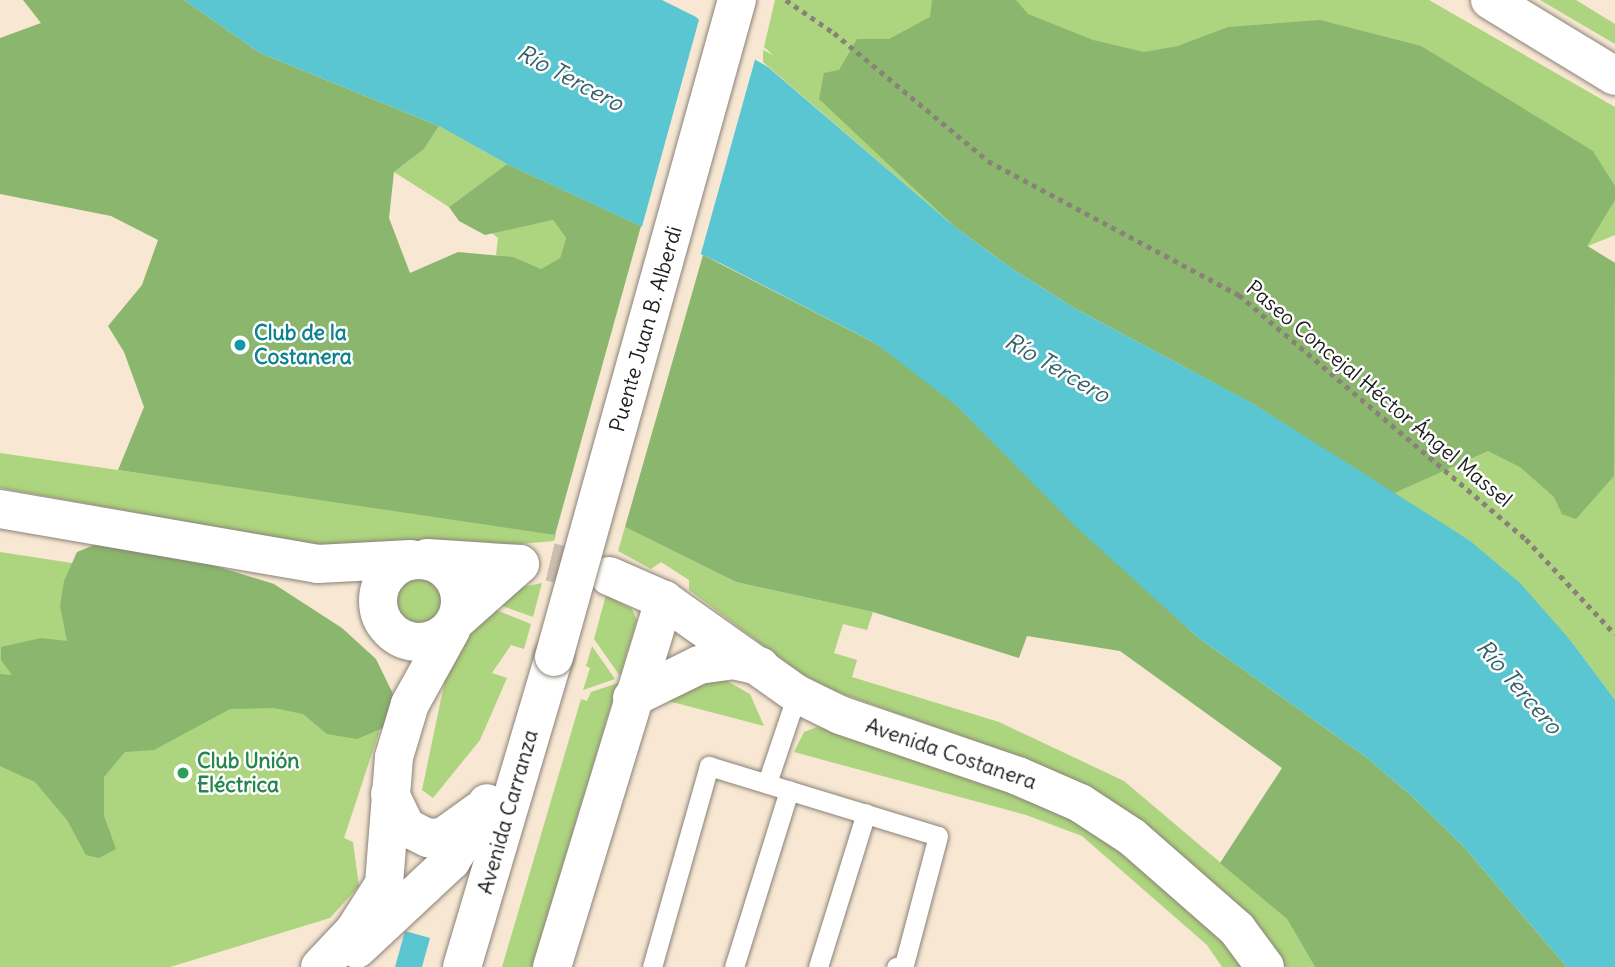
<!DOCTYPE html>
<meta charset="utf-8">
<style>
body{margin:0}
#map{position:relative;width:1615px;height:967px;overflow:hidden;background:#f7e7d3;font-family:Delius,sans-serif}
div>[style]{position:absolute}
.green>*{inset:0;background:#add47e}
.round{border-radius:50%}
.forest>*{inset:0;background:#8ab66d}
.water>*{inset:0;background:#5ac6d2}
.pier>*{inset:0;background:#f7e7d3}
.minor-tunnel>*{height:38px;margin-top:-19px;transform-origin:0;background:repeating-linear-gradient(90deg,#cbbeae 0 38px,transparent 0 57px)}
.path>*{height:4.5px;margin-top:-2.25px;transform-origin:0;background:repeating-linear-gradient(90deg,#8a8278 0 5px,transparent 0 10px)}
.roads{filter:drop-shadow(0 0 2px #8a8278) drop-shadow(0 0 2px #8a8278)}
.service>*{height:19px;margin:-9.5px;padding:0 9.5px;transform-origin:9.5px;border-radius:9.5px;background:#fff}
.minor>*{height:38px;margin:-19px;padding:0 19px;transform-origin:19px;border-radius:19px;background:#fff}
.minor>.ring{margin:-19px;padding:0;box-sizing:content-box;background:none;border:38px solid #fff;border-radius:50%}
.secondary>*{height:38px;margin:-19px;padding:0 19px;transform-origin:19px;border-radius:19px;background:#fff}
.bridges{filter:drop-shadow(0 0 2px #8a8278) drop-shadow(0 0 2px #8a8278)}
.secondary-bridge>*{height:38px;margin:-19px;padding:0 19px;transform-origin:19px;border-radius:19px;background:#fff}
.dots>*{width:19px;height:19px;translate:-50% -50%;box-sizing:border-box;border:4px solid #fff;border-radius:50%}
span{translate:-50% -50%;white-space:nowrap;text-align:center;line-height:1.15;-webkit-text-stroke:5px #fff;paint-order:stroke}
.street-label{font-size:21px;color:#1c1c1c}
.culture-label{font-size:21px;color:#0d838f;font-weight:700}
.left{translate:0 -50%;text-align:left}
.leisure-label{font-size:21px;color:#27864d;font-weight:700}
.water-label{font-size:23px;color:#356065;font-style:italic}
</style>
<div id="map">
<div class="green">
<div style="clip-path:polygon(775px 0,1429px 0,1615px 107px,1615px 235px,1588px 246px,1615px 263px,1615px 700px,1571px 641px,1469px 540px,955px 227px,763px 62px,763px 50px,773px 55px,764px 47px)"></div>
<div style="clip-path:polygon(1540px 0,1576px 0,1615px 24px,1615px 44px)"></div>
<div style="clip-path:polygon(439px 126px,507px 164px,449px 207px,394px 172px,424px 149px)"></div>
<div style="clip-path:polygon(553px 220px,566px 238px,560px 258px,541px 269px,496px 255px,498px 238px,492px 233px)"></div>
<div style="clip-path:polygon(0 453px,451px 518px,556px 535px,554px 541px,471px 548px,309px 544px,0 488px)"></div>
<div style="clip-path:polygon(625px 527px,736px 582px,873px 612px,867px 630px,843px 624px,834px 653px,857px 660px,852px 677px,999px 722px,1124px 781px,1287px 919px,1315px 967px,1285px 967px,1278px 955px,1093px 790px,1026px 759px,834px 691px,800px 673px,689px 590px,689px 580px,661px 562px,651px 569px,618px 551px)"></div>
<div style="clip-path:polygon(0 552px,209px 584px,387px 708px,344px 838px,353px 842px,359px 886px,330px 918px,170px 967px,0 967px)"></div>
<div class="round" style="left:387px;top:569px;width:64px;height:64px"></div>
<div style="clip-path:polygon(542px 583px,533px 617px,500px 605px,513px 589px)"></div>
<div style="clip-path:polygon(606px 595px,632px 609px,637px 620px,620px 676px,594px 639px)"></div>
<div style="clip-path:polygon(496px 610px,531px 624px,524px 649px,511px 645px,492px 673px,507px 678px,480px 740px,433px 798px,422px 790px,445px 680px,469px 636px)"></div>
<div style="clip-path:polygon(592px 646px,615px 679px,583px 690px,590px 668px,586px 666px)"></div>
<div style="clip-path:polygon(720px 677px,750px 694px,764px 726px,653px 697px)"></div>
<div style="clip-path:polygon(618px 683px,532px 967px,502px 967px,581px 699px,587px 701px,591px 692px)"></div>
<div style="clip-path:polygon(817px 727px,862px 738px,1087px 822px,1216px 933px,1241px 967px,1222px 967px,1207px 945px,1082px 836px,1026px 815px,794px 752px,804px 732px)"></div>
</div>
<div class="forest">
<div style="clip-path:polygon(23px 0,184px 0,260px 53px,439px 126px,424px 149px,394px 172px,389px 218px,410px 273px,458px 252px,513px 257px,541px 269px,560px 258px,566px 238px,553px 220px,485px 235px,459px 221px,449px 207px,507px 164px,641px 226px,555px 535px,118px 470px,144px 407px,124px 352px,108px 326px,142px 285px,158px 240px,111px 216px,0 194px,0 38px,41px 23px)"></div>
<div style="clip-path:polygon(932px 0,1016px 0,1028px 14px,1093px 40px,1144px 52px,1178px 46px,1228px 27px,1320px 20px,1421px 46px,1593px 151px,1615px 186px,1615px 200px,1587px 246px,1615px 263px,1614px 476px,1576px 519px,1562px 514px,1554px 497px,1520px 467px,1488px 451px,1392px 494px,1252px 403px,1076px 309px,1011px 268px,955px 227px,819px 99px,824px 73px,839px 70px,857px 39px,889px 39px,930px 17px)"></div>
<div style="clip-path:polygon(703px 255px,875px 343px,915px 371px,957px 406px,1196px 636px,1366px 757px,1413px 797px,1464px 847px,1567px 967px,1315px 967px,1287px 919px,1220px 863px,1282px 768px,1120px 651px,1027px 636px,1019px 658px,873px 612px,736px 582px,625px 527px)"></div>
<div style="clip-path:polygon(104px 541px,196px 560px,274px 584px,342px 628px,376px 659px,395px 698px,383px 728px,357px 739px,327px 734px,303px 714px,274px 708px,230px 709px,154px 750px,125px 752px,104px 777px,104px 816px,116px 849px,99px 858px,86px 855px,67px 820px,35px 782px,0 766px,0 674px,12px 675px,1px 660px,1px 647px,41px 638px,67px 641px,60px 606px,64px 581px,77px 552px)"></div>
</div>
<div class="water">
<div style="clip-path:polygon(184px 0,662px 0,696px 17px,721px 40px,768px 67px,955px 227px,1011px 268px,1076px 309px,1252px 403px,1469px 540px,1520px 583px,1571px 641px,1615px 700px,1615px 967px,1567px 967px,1464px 847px,1413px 797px,1366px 757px,1196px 636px,1073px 524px,957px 406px,875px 343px,720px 263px,507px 164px,439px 126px,260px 53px)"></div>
<div style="clip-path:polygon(405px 931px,430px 938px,422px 967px,395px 967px)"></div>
</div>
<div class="pier">
<div style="clip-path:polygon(700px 16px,723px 37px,756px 56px,700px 257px,641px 230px)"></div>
</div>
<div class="minor-tunnel">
<div style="left:550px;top:562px;width:61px;rotate:13.3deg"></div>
</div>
<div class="path">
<div style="left:786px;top:0;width:58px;rotate:34.5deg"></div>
<div style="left:834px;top:33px;width:200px;rotate:39.7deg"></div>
<div style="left:988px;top:161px;width:285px;rotate:28.1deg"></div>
<div style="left:1239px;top:295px;width:377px;rotate:40.4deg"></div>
<div style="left:1526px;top:539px;width:130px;rotate:46.9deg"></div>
</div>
<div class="roads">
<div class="service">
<div style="left:767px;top:783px;width:94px;rotate:-71.4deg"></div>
<div style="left:652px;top:967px;width:209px;rotate:-74.2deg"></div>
<div style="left:709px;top:766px;width:239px;rotate:17deg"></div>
<div style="left:938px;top:836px;width:133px;rotate:104.8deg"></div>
<div style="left:904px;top:965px;width:8px;rotate:166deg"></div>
<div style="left:734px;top:967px;width:185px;rotate:-72.7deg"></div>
<div style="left:818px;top:967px;width:161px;rotate:-72.7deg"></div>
</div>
<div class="minor">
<div style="left:0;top:509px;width:323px;rotate:9.8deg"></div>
<div style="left:318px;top:564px;width:93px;rotate:-3.1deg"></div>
<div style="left:427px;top:558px;width:93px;rotate:3.7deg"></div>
<div style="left:520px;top:564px;width:83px;rotate:138.4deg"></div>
<div class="ring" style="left:378px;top:560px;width:44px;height:44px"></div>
<div style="left:609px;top:576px;width:60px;rotate:23.6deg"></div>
<div style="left:664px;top:600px;width:163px;rotate:35.3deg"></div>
<div style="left:797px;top:694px;width:48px;rotate:26deg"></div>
<div style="left:840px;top:715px;width:188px;rotate:18.9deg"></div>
<div style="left:1018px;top:776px;width:68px;rotate:23.5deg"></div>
<div style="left:1080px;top:803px;width:62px;rotate:33.2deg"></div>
<div style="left:1132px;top:837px;width:140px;rotate:41.2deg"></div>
<div style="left:1237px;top:929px;width:47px;rotate:53.6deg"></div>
<div style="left:632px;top:698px;width:75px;rotate:-26.2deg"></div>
<div style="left:699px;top:665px;width:34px;rotate:-8deg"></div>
<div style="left:733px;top:660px;width:28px;rotate:13deg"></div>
<div style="left:390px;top:794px;width:37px;rotate:64deg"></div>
<div style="left:406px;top:827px;width:25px;rotate:27deg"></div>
<div style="left:428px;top:838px;width:15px;rotate:-4deg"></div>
<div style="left:443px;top:837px;width:44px;rotate:-35.8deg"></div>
<div style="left:357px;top:949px;width:129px;rotate:-43.1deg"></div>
<div style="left:451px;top:861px;width:68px;rotate:-58.2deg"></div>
<div style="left:320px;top:967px;width:50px;rotate:-46.6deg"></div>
<div style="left:354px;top:931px;width:56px;rotate:-57.4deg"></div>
<div style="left:384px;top:884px;width:127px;rotate:-85.5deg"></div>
<div style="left:394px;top:757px;width:55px;rotate:-73.2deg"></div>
<div style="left:410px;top:704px;width:85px;rotate:-61deg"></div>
<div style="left:552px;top:967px;width:384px;rotate:-73deg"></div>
</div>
<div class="secondary">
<div style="left:1490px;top:0;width:146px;rotate:31.3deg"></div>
<div style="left:462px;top:967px;width:323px;rotate:-73.5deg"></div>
</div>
</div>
<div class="bridges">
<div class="secondary-bridge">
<div style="left:554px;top:657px;width:682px;rotate:-74.44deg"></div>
</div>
</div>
<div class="dots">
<div style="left:240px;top:345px;background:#0f9aa8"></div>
<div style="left:183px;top:773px;background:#2e9e5b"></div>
</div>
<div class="street-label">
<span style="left:646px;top:329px;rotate:-74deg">Puente Juan B. Alberdi</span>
<span style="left:1379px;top:394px;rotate:40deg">Paseo Concejal Héctor Ángel Massel</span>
<span style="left:951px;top:754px;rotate:19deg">Avenida Costanera</span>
<span style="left:508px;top:812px;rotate:-74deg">Avenida Carranza</span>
</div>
<div class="culture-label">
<span class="left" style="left:254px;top:345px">Club de la<br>Costanera</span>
</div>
<div class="leisure-label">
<span class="left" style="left:197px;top:773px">Club Unión<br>Eléctrica</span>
</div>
<div class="water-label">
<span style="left:570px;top:78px;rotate:28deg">Río Tercero</span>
<span style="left:1057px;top:368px;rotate:30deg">Río Tercero</span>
<span style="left:1519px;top:687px;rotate:49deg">Río Tercero</span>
</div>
</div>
